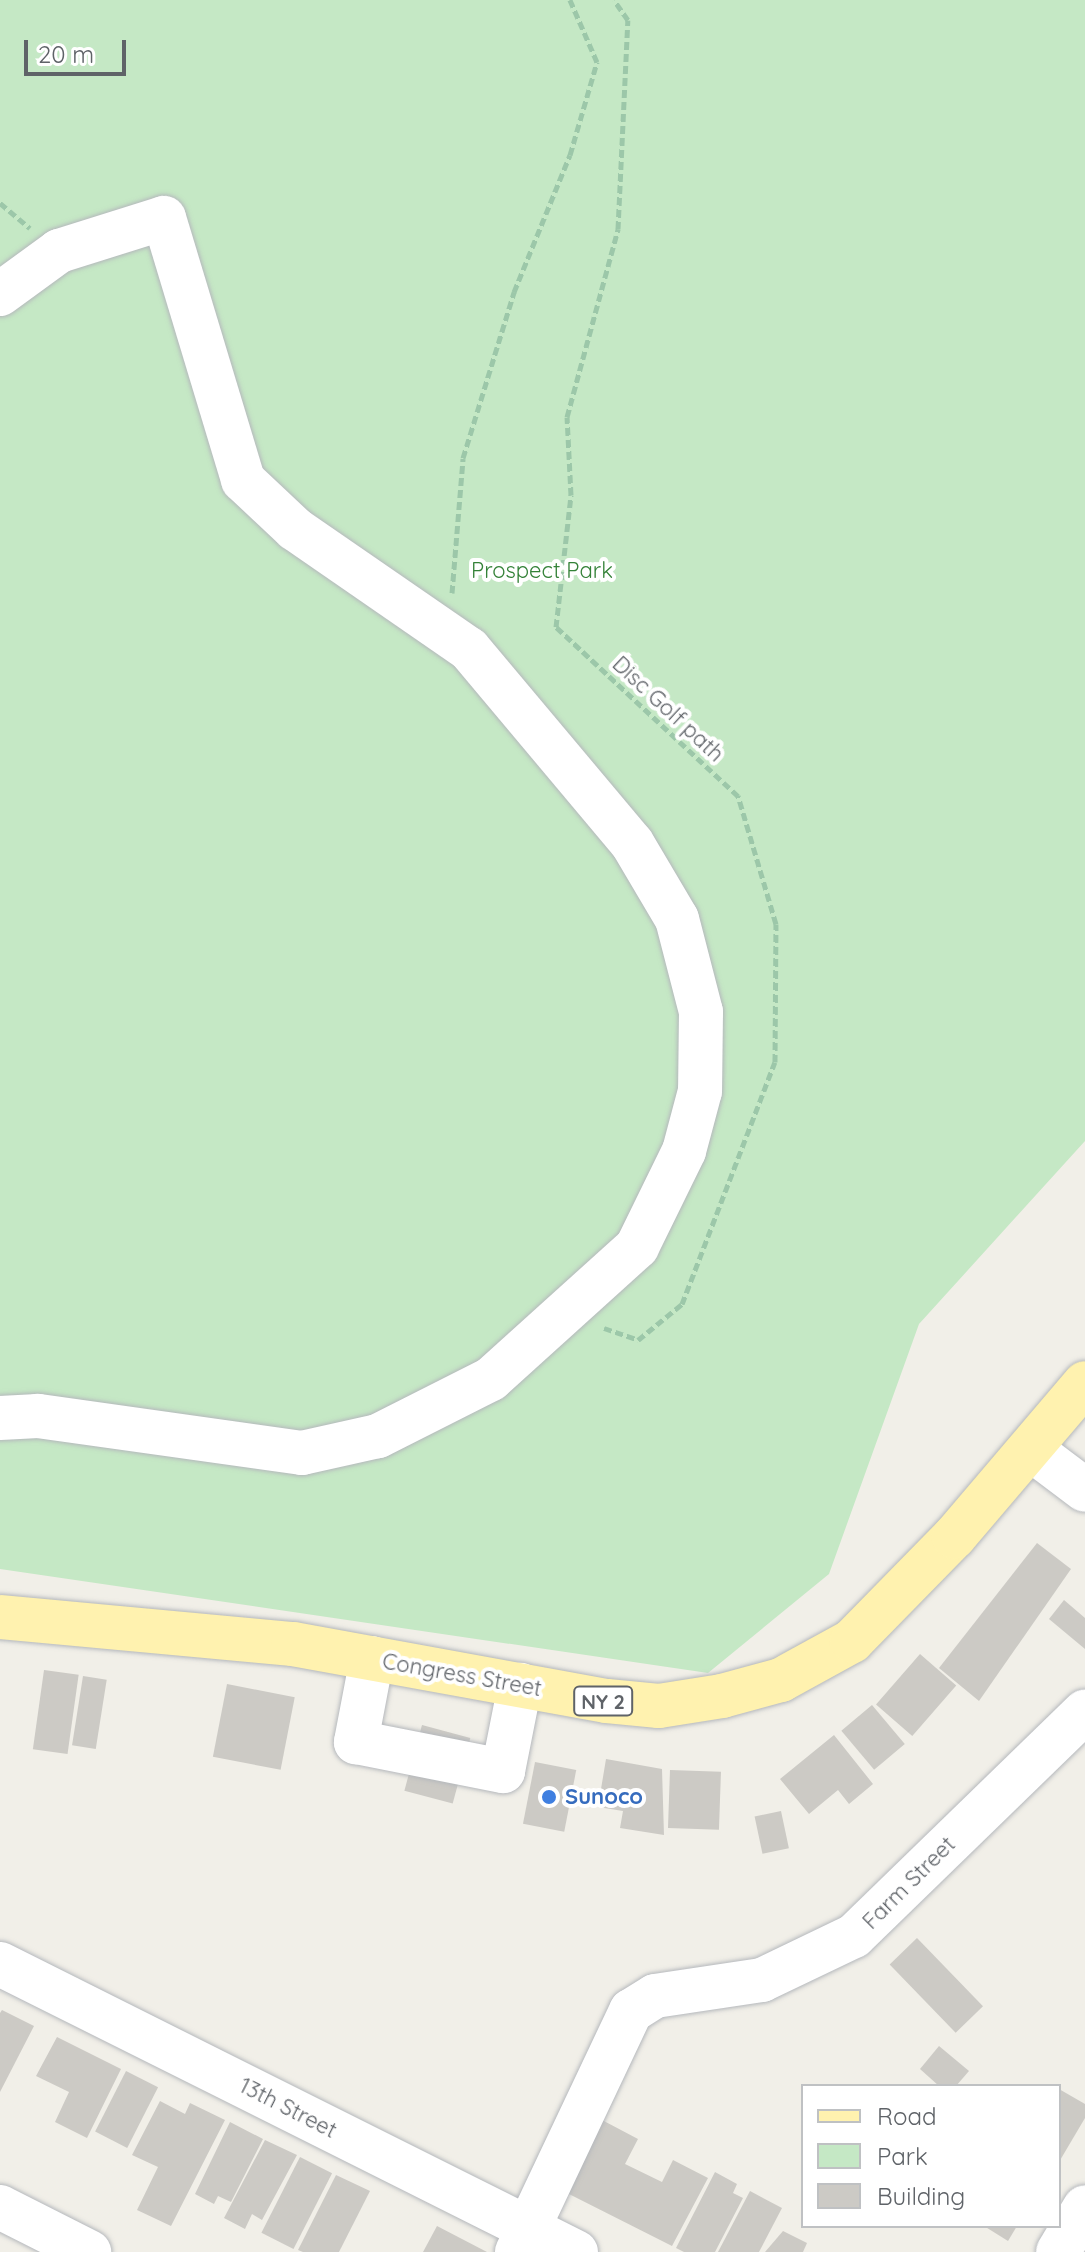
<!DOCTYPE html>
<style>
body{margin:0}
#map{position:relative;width:1085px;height:2252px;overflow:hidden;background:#f1efe8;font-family:Quicksand,sans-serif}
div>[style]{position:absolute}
.green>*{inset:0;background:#c5e8c5}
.building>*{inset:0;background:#cccac5;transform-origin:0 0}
.path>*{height:5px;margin-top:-2.5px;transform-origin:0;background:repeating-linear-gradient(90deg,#9cc7a9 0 8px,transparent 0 12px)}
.roads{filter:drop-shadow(0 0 2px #b5b8bc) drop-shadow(0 0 2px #b5b8bc)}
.minor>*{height:44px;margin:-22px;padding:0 22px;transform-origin:22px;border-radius:22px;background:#fff}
.major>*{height:44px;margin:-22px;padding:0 22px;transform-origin:22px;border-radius:22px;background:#fff2af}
.dots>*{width:22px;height:22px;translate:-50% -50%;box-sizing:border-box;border:4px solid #fff;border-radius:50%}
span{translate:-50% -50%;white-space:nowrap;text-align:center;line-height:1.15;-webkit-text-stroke:8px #fff;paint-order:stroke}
.shield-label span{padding:2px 6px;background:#fff;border:2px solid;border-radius:6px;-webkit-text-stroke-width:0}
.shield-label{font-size:20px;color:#5f6368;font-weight:700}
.park-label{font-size:22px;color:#348238}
.street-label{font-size:22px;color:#5f6368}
.shop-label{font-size:22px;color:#366cbe;font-weight:700}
.left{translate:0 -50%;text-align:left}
.legend{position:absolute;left:801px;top:2084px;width:260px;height:144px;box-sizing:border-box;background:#fff;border:2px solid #bfc1c3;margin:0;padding:10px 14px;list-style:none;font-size:24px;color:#5f6368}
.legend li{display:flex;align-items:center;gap:16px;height:40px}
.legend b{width:40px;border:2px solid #bfc1c3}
.scale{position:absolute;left:24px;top:40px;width:102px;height:36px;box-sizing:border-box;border:4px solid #5f6368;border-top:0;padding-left:10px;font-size:24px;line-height:28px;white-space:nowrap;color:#5f6368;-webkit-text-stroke:6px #fff;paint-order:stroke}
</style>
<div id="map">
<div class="green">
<div style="clip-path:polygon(0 0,1085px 0,1085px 1141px,919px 1324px,829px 1574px,708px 1673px,0 1569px)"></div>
</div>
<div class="building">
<div style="clip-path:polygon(1037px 1543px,1071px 1569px,979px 1701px,939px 1668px)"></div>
<div style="clip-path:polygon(1064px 1600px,1085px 1618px,1085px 1649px,1049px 1619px)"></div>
<div style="left:920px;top:1654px;width:48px;height:67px;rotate:41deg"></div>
<div style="left:44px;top:1670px;width:35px;height:80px;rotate:8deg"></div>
<div style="left:83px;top:1676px;width:24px;height:70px;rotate:9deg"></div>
<div style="left:227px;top:1684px;width:69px;height:74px;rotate:11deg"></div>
<div style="left:872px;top:1705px;width:51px;height:40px;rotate:50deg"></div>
<div style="left:422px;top:1725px;width:50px;height:68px;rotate:15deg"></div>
<div style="clip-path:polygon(834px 1735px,873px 1784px,849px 1804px,838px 1790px,809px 1814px,780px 1779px)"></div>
<div style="clip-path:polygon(606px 1759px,662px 1769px,664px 1835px,620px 1828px,623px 1811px,598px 1807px)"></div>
<div style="left:535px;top:1762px;width:42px;height:63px;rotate:11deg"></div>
<div style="left:670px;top:1770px;width:51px;height:58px;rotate:2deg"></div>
<div style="left:781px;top:1811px;width:38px;height:27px;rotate:78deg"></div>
<div style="left:917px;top:1938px;width:95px;height:38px;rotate:46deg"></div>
<div style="clip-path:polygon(2px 2010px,34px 2026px,0 2092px,0 2013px)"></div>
<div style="clip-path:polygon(57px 2037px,121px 2069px,87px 2138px,55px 2122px,69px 2092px,36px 2076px)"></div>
<div style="clip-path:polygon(939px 2046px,969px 2071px,956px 2086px,939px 2086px,920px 2069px)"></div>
<div style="left:126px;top:2071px;width:36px;height:68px;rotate:27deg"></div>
<div style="clip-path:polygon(1059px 2089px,1085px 2104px,1085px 2118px,1059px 2162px)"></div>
<div style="clip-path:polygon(160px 2101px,185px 2114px,190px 2103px,225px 2120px,171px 2226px,137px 2210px,158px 2167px,132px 2155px)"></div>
<div style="clip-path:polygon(602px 2120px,638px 2139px,625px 2164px,662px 2182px,673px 2160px,708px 2178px,672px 2246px,565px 2192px)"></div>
<div style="clip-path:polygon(230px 2122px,263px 2139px,231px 2202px,218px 2196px,214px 2204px,195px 2194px)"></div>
<div style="clip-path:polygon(265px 2140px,297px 2155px,262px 2220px,252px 2214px,245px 2229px,224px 2218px)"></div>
<div style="left:300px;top:2157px;width:36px;height:85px;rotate:27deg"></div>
<div style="clip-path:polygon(715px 2172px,737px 2184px,733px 2193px,743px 2198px,715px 2252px,684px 2252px,676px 2248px)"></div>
<div style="clip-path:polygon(336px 2175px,370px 2191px,339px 2252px,303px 2252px,298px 2250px)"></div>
<div style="clip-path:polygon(750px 2191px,782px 2208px,759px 2252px,718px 2252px)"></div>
<div style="clip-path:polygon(437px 2226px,487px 2252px,423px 2252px)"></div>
<div style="clip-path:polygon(984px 2226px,1017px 2226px,1008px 2241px)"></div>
<div style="clip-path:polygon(783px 2231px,807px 2243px,803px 2252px,765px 2252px)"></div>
</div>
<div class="path">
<div style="left:0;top:203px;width:39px;rotate:40deg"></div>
<div style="left:452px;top:593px;width:135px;rotate:-85.3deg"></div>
<div style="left:463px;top:458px;width:174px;rotate:-72.9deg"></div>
<div style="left:514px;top:292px;width:148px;rotate:-67.8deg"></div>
<div style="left:570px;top:155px;width:97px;rotate:-73.8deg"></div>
<div style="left:597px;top:62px;width:68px;rotate:-113.5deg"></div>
<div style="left:604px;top:1328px;width:36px;rotate:19deg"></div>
<div style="left:638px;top:1340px;width:57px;rotate:-39.3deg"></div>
<div style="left:682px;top:1304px;width:259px;rotate:-69deg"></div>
<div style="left:775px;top:1062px;width:138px;rotate:-89.6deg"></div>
<div style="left:776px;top:924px;width:134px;rotate:-106.5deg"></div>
<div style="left:738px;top:796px;width:248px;rotate:-137.1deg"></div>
<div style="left:556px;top:627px;width:133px;rotate:-83.5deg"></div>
<div style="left:571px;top:495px;width:78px;rotate:-92.9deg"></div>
<div style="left:567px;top:417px;width:195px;rotate:-74.8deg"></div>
<div style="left:618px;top:229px;width:209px;rotate:-87.3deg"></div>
<div style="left:628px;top:20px;width:24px;rotate:-125deg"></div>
</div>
<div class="roads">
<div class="minor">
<div style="left:0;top:294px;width:73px;rotate:-36.1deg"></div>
<div style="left:59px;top:251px;width:110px;rotate:-17.4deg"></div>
<div style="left:164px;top:218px;width:274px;rotate:73.2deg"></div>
<div style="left:243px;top:480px;width:71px;rotate:43.3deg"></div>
<div style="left:295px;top:529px;width:211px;rotate:34.6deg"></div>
<div style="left:469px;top:649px;width:253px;rotate:50deg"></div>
<div style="left:632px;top:843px;width:88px;rotate:59.4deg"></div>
<div style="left:677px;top:919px;width:96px;rotate:75.5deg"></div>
<div style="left:701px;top:1012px;width:79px;rotate:90.7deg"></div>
<div style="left:700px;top:1091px;width:62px;rotate:104.9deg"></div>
<div style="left:684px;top:1151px;width:107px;rotate:116.1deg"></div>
<div style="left:637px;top:1247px;width:197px;rotate:137.9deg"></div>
<div style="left:491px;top:1379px;width:127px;rotate:153.2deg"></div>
<div style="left:378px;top:1436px;width:78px;rotate:167.4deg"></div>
<div style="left:302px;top:1453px;width:267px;rotate:-172deg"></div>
<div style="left:38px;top:1416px;width:38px;rotate:177deg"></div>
<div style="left:1032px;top:1450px;width:66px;rotate:37deg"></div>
<div style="left:372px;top:1658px;width:86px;rotate:100.8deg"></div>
<div style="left:356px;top:1742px;width:150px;rotate:11.2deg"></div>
<div style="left:503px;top:1771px;width:88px;rotate:-78.8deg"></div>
<div style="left:0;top:1964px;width:644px;rotate:26.57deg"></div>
<div style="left:0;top:2207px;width:100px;rotate:26.8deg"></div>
<div style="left:517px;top:2252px;width:267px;rotate:-64.7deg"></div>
<div style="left:631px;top:2011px;width:28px;rotate:-32deg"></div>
<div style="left:655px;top:1996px;width:108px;rotate:-8.5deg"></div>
<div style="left:762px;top:1980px;width:102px;rotate:-25.6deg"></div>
<div style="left:854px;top:1936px;width:322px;rotate:-44.2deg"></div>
<div style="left:1058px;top:2252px;width:52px;rotate:-59deg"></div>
</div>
<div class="major">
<div style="left:0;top:1617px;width:294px;rotate:5.3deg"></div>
<div style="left:293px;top:1644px;width:319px;rotate:10.3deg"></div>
<div style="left:607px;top:1701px;width:52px;rotate:5.5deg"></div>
<div style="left:659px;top:1706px;width:64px;rotate:-9deg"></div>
<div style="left:722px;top:1696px;width:61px;rotate:-15.2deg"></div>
<div style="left:781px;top:1680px;width:81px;rotate:-28.8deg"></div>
<div style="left:852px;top:1641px;width:146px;rotate:-45.6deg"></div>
<div style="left:954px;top:1537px;width:202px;rotate:-49.6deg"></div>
</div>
</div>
<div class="dots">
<div style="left:549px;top:1797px;background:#3f7fe0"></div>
</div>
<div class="shield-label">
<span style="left:603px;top:1701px">NY 2</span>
</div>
<div class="park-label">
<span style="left:542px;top:571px">Prospect Park</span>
</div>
<div class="street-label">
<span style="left:668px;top:709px;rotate:43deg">Disc Golf path</span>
<span style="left:462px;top:1675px;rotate:10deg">Congress Street</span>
<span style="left:909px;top:1883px;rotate:-45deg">Farm Street</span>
<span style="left:288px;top:2108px;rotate:27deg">13th Street</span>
</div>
<div class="shop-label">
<span class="left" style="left:565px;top:1797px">Sunoco</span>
</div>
<ul class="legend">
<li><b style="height:10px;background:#fff2af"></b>Road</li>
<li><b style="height:22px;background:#c5e8c5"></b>Park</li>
<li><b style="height:22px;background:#cccac5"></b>Building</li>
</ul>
<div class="scale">20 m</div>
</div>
